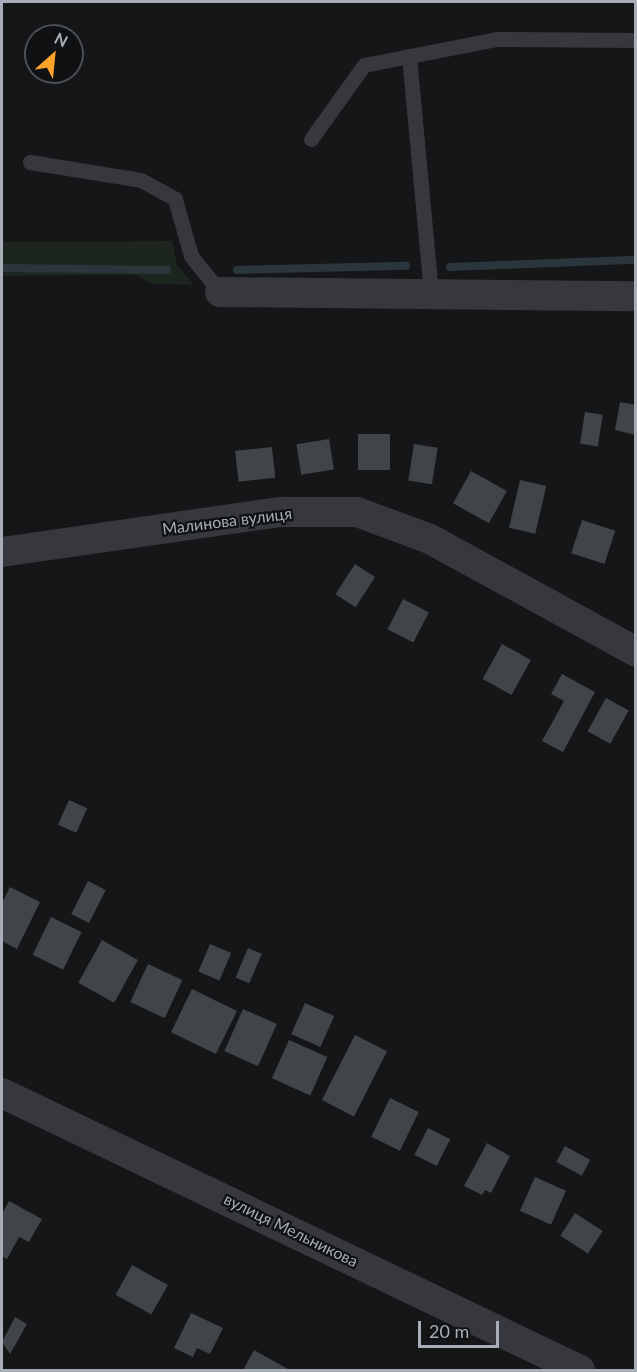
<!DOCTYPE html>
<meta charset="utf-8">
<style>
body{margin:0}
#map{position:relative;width:637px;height:1372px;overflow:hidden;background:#151617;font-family:Lato,sans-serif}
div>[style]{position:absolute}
.green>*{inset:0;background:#1d261e}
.stream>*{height:8px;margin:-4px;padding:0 4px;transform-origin:4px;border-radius:4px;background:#2b363c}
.building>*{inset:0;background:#414448;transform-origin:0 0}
.service>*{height:15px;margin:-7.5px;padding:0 7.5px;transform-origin:7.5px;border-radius:7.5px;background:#36383d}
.minor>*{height:30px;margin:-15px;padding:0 15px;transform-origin:15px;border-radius:15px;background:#36383d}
span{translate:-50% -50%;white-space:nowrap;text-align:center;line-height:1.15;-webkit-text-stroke:4.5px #101112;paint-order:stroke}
.street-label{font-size:16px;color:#a7aeb8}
.frame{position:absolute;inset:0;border:3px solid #a7aeb8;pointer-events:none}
.north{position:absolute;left:24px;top:24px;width:60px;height:60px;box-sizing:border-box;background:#101112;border:2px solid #4c5054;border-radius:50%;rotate:27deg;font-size:16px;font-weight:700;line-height:24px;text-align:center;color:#a7aeb8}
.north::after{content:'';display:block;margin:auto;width:21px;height:27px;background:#faa32b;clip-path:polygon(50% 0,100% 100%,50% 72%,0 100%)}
.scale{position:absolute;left:418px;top:1321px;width:81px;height:27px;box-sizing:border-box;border:3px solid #a7aeb8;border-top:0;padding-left:8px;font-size:18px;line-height:21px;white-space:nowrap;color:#a7aeb8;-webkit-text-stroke:4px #101112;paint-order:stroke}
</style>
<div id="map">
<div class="green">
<div style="clip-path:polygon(172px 241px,177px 265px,194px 285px,152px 284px,136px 275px,2px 276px,2px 242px)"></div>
</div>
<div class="stream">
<div style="left:450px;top:267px;width:186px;rotate:-2.2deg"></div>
<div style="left:2px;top:268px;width:165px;rotate:0.7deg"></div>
<div style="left:237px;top:270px;width:169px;rotate:-1.4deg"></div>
</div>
<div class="building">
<div style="clip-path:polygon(620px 402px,636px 405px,636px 435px,615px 430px)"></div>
<div style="left:585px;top:412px;width:18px;height:32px;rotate:9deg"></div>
<div style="left:358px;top:434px;width:32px;height:36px"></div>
<div style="left:329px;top:439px;width:31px;height:33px;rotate:81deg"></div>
<div style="left:414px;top:444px;width:24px;height:37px;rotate:9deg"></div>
<div style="left:272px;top:447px;width:31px;height:37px;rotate:84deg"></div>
<div style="left:471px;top:471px;width:41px;height:37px;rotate:29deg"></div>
<div style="left:520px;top:480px;width:27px;height:49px;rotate:13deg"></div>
<div style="left:582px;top:520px;width:35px;height:35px;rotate:18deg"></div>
<div style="left:355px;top:564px;width:24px;height:36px;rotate:33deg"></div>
<div style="left:403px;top:599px;width:29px;height:34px;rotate:27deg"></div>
<div style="left:502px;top:644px;width:33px;height:40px;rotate:29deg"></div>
<div style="clip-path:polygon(562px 674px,595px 692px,563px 752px,542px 741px,564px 701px,551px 694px)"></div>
<div style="left:606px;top:698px;width:26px;height:38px;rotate:29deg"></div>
<div style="left:69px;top:800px;width:20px;height:27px;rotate:24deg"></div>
<div style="left:88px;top:881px;width:20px;height:37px;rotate:27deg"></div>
<div style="clip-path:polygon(10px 887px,40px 902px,17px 949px,2px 941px,2px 903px)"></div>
<div style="left:51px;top:917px;width:34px;height:42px;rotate:26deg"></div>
<div style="left:102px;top:940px;width:41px;height:49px;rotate:29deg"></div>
<div style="left:210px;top:944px;width:23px;height:30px;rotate:23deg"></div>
<div style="left:248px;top:948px;width:15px;height:32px;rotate:23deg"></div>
<div style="left:148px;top:964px;width:38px;height:42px;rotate:25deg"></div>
<div style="left:192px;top:989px;width:50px;height:48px;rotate:26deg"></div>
<div style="left:305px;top:1003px;width:32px;height:34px;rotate:24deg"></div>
<div style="left:243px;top:1009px;width:37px;height:46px;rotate:24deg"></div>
<div style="left:355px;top:1035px;width:36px;height:73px;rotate:27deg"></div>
<div style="left:289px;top:1040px;width:42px;height:42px;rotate:24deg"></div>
<div style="left:390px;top:1098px;width:32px;height:43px;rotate:26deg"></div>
<div style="left:428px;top:1128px;width:25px;height:30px;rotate:27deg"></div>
<div style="clip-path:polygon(487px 1143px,510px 1156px,491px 1193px,485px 1190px,482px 1195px,464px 1186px)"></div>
<div style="left:565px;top:1146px;width:29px;height:18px;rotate:29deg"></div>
<div style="left:535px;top:1177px;width:34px;height:37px;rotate:24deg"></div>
<div style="clip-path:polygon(9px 1201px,42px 1219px,29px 1242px,19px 1237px,7px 1259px,2px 1256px,2px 1214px)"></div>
<div style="left:575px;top:1213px;width:33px;height:27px;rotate:33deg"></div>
<div style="left:132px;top:1265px;width:41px;height:34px;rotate:29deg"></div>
<div style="clip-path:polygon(191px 1313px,223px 1328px,210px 1354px,197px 1348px,193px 1357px,174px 1348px)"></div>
<div style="clip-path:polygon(15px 1317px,27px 1324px,10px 1354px,2px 1342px)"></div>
<div style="clip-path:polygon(254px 1350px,288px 1369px,287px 1370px,243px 1370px)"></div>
</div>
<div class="service">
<div style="left:409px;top:56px;width:237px;rotate:84.7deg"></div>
<div style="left:311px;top:139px;width:91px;rotate:-54.4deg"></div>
<div style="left:364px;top:65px;width:135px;rotate:-11.1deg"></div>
<div style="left:496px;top:39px;width:140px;rotate:0.4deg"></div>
<div style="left:30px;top:162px;width:112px;rotate:9.2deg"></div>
<div style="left:141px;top:180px;width:39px;rotate:29deg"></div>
<div style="left:175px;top:199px;width:59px;rotate:74.3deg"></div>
<div style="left:191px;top:256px;width:46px;rotate:51.1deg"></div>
</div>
<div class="minor">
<div style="left:220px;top:292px;width:416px;rotate:0.6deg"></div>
<div style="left:2px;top:552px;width:282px;rotate:-8.2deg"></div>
<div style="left:281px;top:512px;width:76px"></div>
<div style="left:357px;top:512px;width:78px;rotate:20.3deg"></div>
<div style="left:430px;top:539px;width:235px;rotate:28.7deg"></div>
<div style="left:2px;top:1093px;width:641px;rotate:25.61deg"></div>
</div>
<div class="street-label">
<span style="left:227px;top:521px;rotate:-7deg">Малинова вулиця</span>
<span style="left:291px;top:1230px;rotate:26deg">вулиця Мельникова</span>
</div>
<div class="frame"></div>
<div class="north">N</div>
<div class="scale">20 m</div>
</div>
